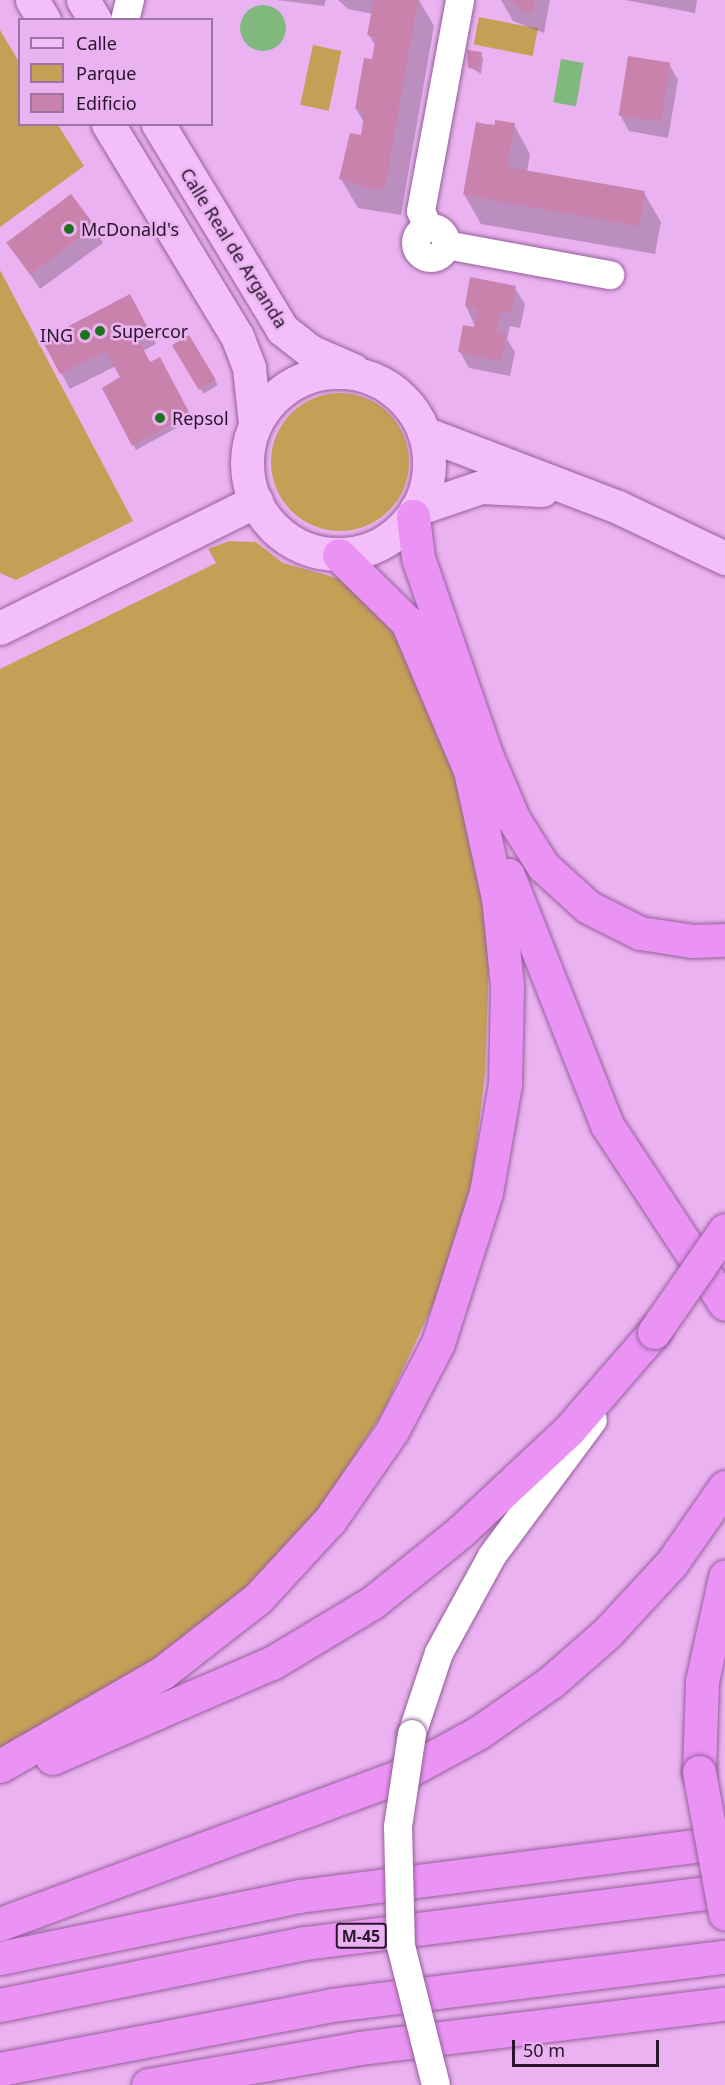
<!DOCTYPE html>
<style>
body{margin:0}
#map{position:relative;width:725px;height:2085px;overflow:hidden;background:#ebb2f1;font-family:"Noto Sans",sans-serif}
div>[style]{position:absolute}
.green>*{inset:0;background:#c4a057;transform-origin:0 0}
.round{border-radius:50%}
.water>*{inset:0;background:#80b87d;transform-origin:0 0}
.shadow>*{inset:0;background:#0003;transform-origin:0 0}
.building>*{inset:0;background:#c882ac;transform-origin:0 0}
.roads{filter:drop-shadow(0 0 2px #94609a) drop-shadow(0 0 2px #94609a)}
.minor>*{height:28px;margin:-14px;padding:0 14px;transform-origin:14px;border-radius:14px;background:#fff}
.minor>.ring{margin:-14px;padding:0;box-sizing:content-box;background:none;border:28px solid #fff;border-radius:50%}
.major>*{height:33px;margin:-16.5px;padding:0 16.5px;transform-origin:16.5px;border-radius:16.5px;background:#f3bef9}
.major>.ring{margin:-16.5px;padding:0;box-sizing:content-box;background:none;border:33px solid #f3bef9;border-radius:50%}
.highway>*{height:33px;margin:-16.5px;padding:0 16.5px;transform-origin:16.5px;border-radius:16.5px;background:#eb93f5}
.bridges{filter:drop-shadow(0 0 2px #94609a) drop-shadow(0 0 2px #94609a)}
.minor-bridge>*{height:28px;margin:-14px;padding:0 14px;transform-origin:14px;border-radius:14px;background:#fff}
.highway-bridge>*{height:33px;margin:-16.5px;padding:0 16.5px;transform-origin:16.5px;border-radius:16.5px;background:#eb93f5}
.dots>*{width:16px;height:16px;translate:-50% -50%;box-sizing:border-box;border:3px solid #ebb2f1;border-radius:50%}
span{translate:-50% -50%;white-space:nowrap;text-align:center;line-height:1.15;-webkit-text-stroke:5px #ebb2f1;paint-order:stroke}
.shield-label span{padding:2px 4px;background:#ebb2f1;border:2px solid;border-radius:4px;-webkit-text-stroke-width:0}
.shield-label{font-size:16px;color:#29142c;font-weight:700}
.poi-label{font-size:18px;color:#29142c}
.left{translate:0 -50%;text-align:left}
.right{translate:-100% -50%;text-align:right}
.street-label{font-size:18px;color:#29142c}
.legend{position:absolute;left:18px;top:18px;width:195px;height:108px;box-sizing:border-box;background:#ebb2f1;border:2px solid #9d73a2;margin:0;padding:8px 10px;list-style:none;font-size:18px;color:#29142c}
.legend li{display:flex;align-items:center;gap:12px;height:30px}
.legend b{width:30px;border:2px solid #9d73a2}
.scale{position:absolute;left:512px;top:2040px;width:147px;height:27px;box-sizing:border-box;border:3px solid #29142c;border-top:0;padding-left:8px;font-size:18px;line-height:21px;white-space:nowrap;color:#29142c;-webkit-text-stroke:4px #ebb2f1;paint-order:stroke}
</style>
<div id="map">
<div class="green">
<div style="left:479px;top:17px;width:60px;height:28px;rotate:11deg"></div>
<div style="clip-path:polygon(0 30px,19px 62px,20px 124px,58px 125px,84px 166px,0 227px)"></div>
<div style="left:313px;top:45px;width:29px;height:61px;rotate:12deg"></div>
<div style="clip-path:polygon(0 270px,133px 521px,16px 580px,0 573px)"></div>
<div class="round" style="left:271px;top:393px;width:138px;height:138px"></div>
<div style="clip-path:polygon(229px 541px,256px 542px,283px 563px,351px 582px,402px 627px,463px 794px,481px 885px,489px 963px,485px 1074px,472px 1181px,439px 1292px,383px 1412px,321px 1508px,249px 1587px,157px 1657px,0 1753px,0 669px,216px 563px,208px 549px)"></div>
</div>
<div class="water">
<div class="round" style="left:240px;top:5px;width:46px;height:46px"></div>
<div style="left:561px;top:59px;width:23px;height:44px;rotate:10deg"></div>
</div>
<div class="shadow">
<div style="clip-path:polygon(277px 0,326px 0,324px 6px)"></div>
<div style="clip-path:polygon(338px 0,419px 0,434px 26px,401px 215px,358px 208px,341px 179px,362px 137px,365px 124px,356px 109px,376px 47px,369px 35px,373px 14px,348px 9px)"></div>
<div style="clip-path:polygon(501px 0,550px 0,544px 33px,513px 21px)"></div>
<div style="clip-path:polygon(625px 0,697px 0,695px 13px)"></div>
<div style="clip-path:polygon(481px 54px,483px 59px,481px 74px,470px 67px)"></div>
<div style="clip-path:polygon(669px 64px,678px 80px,668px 138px,629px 131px,620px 115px)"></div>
<div style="clip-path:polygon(477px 124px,514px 125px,530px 154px,527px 172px,644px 193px,661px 222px,655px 254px,481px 224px,464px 194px)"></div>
<div style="clip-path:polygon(93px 227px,103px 243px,40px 289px,8px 242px)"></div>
<div style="clip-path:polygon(515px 288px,525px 304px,520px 328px,510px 326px,507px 339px,515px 352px,510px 376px,469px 368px,460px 352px,476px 329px,466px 306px)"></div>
<div style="clip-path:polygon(139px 312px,156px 344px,143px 351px,149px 363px,159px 359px,191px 420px,136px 450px,104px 388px,122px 378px,116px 366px,70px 389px,61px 373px)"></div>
<div style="left:189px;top:337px;width:56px;height:17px;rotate:59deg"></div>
</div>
<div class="building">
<div style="clip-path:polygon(374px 0,418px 0,385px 187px,373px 189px,339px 179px,350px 133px,361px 135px,363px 123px,363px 111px,355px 109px,364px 58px,372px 59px,376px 37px,367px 35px)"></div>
<div style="clip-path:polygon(506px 0,535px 0,532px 13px,517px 10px,518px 3px)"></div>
<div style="clip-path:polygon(467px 50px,482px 52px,478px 70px,468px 68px)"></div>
<div style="left:628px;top:56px;width:43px;height:60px;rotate:9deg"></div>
<div style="clip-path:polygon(495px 120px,515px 123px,507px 167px,645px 191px,639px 226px,463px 195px,476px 122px,495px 126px)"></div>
<div style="left:71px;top:194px;width:40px;height:81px;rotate:53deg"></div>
<div style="clip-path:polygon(470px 277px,516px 286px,511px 313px,501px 311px,496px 333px,506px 335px,501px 361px,458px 352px,463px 325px,474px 327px,478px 309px,465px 306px)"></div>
<div style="clip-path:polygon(130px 294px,148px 328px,136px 335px,150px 362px,160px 357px,190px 414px,132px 446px,102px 388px,120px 377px,106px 351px,60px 374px,42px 340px)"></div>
<div style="left:189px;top:335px;width:52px;height:20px;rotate:59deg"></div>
</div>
<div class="roads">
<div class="minor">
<div style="left:125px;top:20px;width:21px;rotate:-76deg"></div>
<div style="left:428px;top:227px;width:17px;rotate:-114deg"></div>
<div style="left:421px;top:211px;width:215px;rotate:-79.5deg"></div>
<div class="ring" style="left:416px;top:228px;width:2px;height:2px"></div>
<div style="left:446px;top:245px;width:167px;rotate:10.4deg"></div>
<div style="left:412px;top:1734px;width:85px;rotate:-71.6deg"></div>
<div style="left:439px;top:1653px;width:111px;rotate:-61.3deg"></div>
<div style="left:492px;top:1556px;width:169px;rotate:-53.4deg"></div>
</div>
<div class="major">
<div style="left:32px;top:0;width:23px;rotate:59deg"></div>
<div style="left:83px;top:0;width:23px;rotate:59deg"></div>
<div style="left:108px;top:124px;width:248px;rotate:58.7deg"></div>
<div style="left:237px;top:336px;width:34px;rotate:69deg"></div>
<div style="left:249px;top:368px;width:55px;rotate:83.8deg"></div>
<div style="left:158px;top:124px;width:240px;rotate:58.8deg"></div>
<div style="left:282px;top:329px;width:36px;rotate:38deg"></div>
<div style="left:310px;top:351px;width:47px;rotate:23.8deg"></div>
<div class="ring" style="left:247px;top:372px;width:149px;height:149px"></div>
<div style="left:424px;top:433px;width:208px;rotate:20.9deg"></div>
<div style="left:618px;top:507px;width:119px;rotate:25.5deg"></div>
<div style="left:416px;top:509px;width:69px;rotate:-18.7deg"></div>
<div style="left:481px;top:487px;width:61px;rotate:2.8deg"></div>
<div style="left:0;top:628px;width:286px;rotate:-26.4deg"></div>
</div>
<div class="highway">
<div style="left:413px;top:516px;width:42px;rotate:83.2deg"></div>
<div style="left:418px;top:558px;width:211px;rotate:70.9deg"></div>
<div style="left:487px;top:757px;width:69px;rotate:66.8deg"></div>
<div style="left:514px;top:820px;width:54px;rotate:57.8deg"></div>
<div style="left:543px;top:866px;width:61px;rotate:42.3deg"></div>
<div style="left:588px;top:907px;width:58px;rotate:26.6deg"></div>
<div style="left:640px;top:933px;width:54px;rotate:8.6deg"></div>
<div style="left:693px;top:941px;width:32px;rotate:-2deg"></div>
<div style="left:339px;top:555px;width:95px;rotate:44.6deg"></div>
<div style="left:407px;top:622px;width:179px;rotate:67deg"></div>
<div style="left:508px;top:875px;width:269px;rotate:68.4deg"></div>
<div style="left:607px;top:1125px;width:214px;rotate:56.6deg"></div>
<div style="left:52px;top:1758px;width:240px;rotate:-23.4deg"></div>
<div style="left:272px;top:1663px;width:118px;rotate:-31.1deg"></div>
<div style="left:373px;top:1602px;width:112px;rotate:-38.8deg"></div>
<div style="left:460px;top:1532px;width:149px;rotate:-43.1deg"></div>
<div style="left:569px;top:1430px;width:130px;rotate:-49.1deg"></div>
<div style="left:0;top:1766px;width:187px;rotate:-29.9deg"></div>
<div style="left:162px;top:1673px;width:122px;rotate:-38deg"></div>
<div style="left:258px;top:1598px;width:106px;rotate:-47.3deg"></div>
<div style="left:330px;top:1520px;width:108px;rotate:-55.1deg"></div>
<div style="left:392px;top:1431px;width:99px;rotate:-62.4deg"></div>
<div style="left:438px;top:1343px;width:157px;rotate:-72.3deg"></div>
<div style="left:486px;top:1193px;width:111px;rotate:-80.1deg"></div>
<div style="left:505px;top:1084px;width:98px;rotate:-88.8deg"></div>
<div style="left:507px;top:986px;width:88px;rotate:-95.8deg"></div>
<div style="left:498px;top:898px;width:135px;rotate:-102.4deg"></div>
<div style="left:699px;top:1772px;width:91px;rotate:-88.1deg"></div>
<div style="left:702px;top:1681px;width:107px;rotate:-77.5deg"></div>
<div style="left:0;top:1924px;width:423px;rotate:-20.3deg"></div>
<div style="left:397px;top:1777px;width:92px;rotate:-28.5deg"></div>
<div style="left:478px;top:1733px;width:89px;rotate:-34.9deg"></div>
<div style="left:551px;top:1682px;width:74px;rotate:-41.2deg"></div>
<div style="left:607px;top:1633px;width:94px;rotate:-47.2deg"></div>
<div style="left:671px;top:1564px;width:94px;rotate:-55deg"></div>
<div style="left:0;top:1958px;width:305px;rotate:-11.7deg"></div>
<div style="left:299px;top:1896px;width:429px;rotate:-7.2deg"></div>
<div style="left:0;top:2005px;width:311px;rotate:-11.5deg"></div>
<div style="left:305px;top:1943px;width:423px;rotate:-7.1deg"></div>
<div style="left:0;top:2069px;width:338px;rotate:-10.9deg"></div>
<div style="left:332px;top:2005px;width:396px;rotate:-7deg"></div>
<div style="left:148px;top:2085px;width:214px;rotate:-9.9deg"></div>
<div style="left:359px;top:2048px;width:369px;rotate:-6.9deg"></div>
</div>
</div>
<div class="bridges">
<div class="minor-bridge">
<div style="left:412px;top:1734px;width:94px;rotate:98.6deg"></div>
<div style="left:398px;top:1827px;width:119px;rotate:88.6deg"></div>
<div style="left:401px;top:1946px;width:143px;rotate:75.9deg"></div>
</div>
<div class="highway-bridge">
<div style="left:654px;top:1332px;width:124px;rotate:-55.2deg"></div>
<div style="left:699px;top:1772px;width:144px;rotate:79.6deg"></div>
</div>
</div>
<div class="dots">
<div style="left:69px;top:229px;background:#1c731e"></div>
<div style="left:100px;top:331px;background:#1c731e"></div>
<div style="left:85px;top:335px;background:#1c731e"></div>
<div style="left:160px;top:418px;background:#1c731e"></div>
</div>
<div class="shield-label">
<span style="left:361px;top:1936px">M-45</span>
</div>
<div class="poi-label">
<span class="left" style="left:81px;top:229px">McDonald's</span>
<span class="left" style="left:112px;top:331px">Supercor</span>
<span class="right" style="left:73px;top:335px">ING</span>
<span class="left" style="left:172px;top:418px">Repsol</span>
</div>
<div class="street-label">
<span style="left:234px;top:248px;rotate:58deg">Calle Real de Arganda</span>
</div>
<ul class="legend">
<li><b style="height:8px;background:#f3bef9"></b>Calle</li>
<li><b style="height:16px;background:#c4a057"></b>Parque</li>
<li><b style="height:16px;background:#c882ac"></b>Edificio</li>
</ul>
<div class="scale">50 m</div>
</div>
